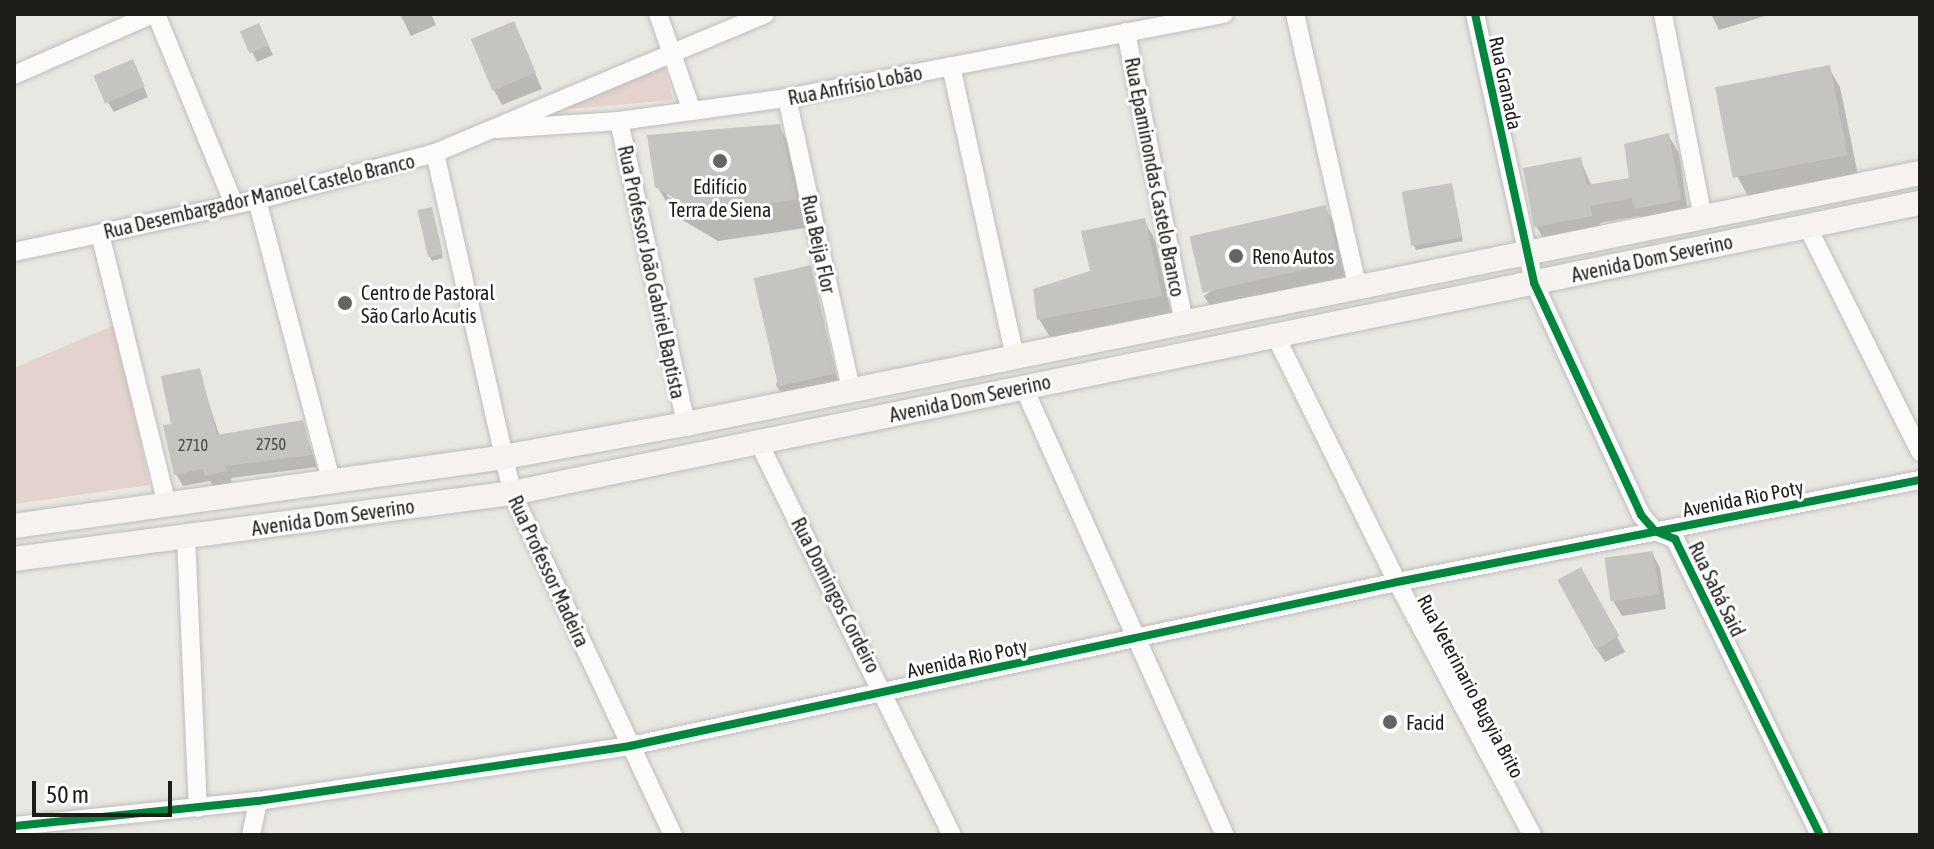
<!DOCTYPE html>
<meta charset="utf-8">
<style>
body{margin:0}
#map{position:relative;width:1934px;height:849px;overflow:hidden;background:#e8e7e2;font-family:"Asap Condensed",sans-serif}
div>[style]{position:absolute}
.green>*{inset:0;background:#e3d2cd}
.shadow>*{inset:0;background:#0003}
.building>*{inset:0;background:#c4c4c0;transform-origin:0 0}
.roads{filter:drop-shadow(0 0 2px #bebdba) drop-shadow(0 0 2px #bebdba)}
.street>*{height:18px;margin:-9px;padding:0 9px;transform-origin:9px;border-radius:9px;background:#fcfbfb}
.secondary>*{height:24px;margin:-12px;padding:0 12px;transform-origin:12px;border-radius:12px;background:#f5f2ef}
.cycleway>*{height:8px;margin:-4px;padding:0 4px;transform-origin:4px;border-radius:4px;background:#00873e}
.dots>*{width:22px;height:22px;translate:-50% -50%;box-sizing:border-box;border:4px solid #fff;border-radius:50%}
span{translate:-50% -50%;white-space:nowrap;text-align:center;line-height:1.15;-webkit-text-stroke:6px #fff;paint-order:stroke}
.number-label{font-size:16px;color:#484744}
.number-label span{-webkit-text-stroke-width:0}
.street-label{font-size:20px;color:#1e1d1a}
.poi-label{font-size:20px;color:#1e1d1a}
.left{translate:0 -50%;text-align:left}
.frame{position:absolute;inset:0;border:16px solid #1e1d1a;pointer-events:none}
.scale{position:absolute;left:32px;top:781px;width:140px;height:36px;box-sizing:border-box;border:4px solid #1e1d1a;border-top:0;padding-left:10px;font-size:24px;line-height:28px;white-space:nowrap;color:#1e1d1a;-webkit-text-stroke:6px #fff;paint-order:stroke}
</style>
<div id="map">
<div class="green">
<div style="clip-path:polygon(663px 64px,673px 100px,546px 111px)"></div>
<div style="clip-path:polygon(117px 324px,149px 485px,14px 504px,14px 368px)"></div>
</div>
<div class="shadow">
<div style="clip-path:polygon(400px 14px,431px 14px,436px 25px,411px 36px)"></div>
<div style="clip-path:polygon(1711px 14px,1772px 14px,1719px 30px)"></div>
<div style="clip-path:polygon(513px 23px,542px 89px,502px 105px,494px 90px)"></div>
<div style="clip-path:polygon(243px 33px,264px 35px,273px 55px,257px 62px)"></div>
<div style="clip-path:polygon(1829px 68px,1840px 87px,1858px 175px,1748px 196px,1737px 176px)"></div>
<div style="clip-path:polygon(137px 71px,148px 97px,114px 112px,108px 103px)"></div>
<div style="clip-path:polygon(evenodd,779px 127px,796px 155px,812px 227px,718px 241px,674px 215px,657px 186px,779px 127px,667px 192px,710px 217px,708px 220px,667px 196px,667px 192px)"></div>
<div style="clip-path:polygon(1668px 135px,1679px 153px,1689px 218px,1646px 226px,1640px 216px,1600px 223px,1601px 233px,1546px 243px,1536px 226px,1580px 159px,1592px 187px,1632px 179px)"></div>
<div style="clip-path:polygon(1453px 190px,1463px 241px,1416px 250px,1414px 246px)"></div>
<div style="clip-path:polygon(1325px 208px,1337px 227px,1349px 281px,1216px 316px,1204px 296px)"></div>
<div style="clip-path:polygon(433px 214px,443px 258px,432px 261px,430px 257px)"></div>
<div style="clip-path:polygon(1144px 220px,1155px 240px,1172px 316px,1051px 339px,1039px 319px)"></div>
<div style="clip-path:polygon(810px 267px,838px 381px,781px 393px,776px 385px)"></div>
<div style="clip-path:polygon(198px 370px,220px 437px,302px 422px,317px 467px,231px 478px,232px 484px,214px 488px,210px 481px,183px 486px,176px 474px,173px 426px)"></div>
<div style="clip-path:polygon(1652px 553px,1660px 568px,1666px 609px,1622px 616px,1613px 601px)"></div>
<div style="clip-path:polygon(1589px 584px,1625px 652px,1605px 662px,1596px 648px)"></div>
</div>
<div class="building">
<div style="left:514px;top:21px;width:56px;height:47px;rotate:67deg"></div>
<div style="left:259px;top:23px;width:24px;height:21px;rotate:66deg"></div>
<div style="left:133px;top:59px;width:30px;height:43px;rotate:67deg"></div>
<div style="left:1830px;top:65px;width:92px;height:117px;rotate:79deg"></div>
<div style="clip-path:polygon(780px 124px,797px 199px,701px 214px,655px 187px,647px 135px)"></div>
<div style="clip-path:polygon(1669px 133px,1681px 200px,1634px 209px,1632px 198px,1591px 206px,1592px 216px,1534px 227px,1523px 168px,1581px 157px,1587px 185px,1629px 178px,1624px 144px)"></div>
<div style="left:1452px;top:183px;width:55px;height:51px;rotate:80deg"></div>
<div style="left:1326px;top:205px;width:58px;height:140px;rotate:77deg"></div>
<div style="left:432px;top:207px;width:48px;height:15px;rotate:77deg"></div>
<div style="clip-path:polygon(1145px 218px,1162px 296px,1037px 320px,1033px 289px,1090px 271px,1081px 231px)"></div>
<div style="left:811px;top:265px;width:111px;height:59px;rotate:77deg"></div>
<div style="clip-path:polygon(200px 368px,217px 435px,303px 420px,312px 455px,225px 466px,226px 471px,205px 476px,203px 469px,174px 475px,163px 425px,171px 424px,161px 376px)"></div>
<div style="left:1653px;top:551px;width:44px;height:49px;rotate:82deg"></div>
<div style="left:1581px;top:567px;width:79px;height:27px;rotate:61deg"></div>
</div>
<div class="roads">
<div class="street">
<div style="left:156px;top:14px;width:205px;rotate:67.7deg"></div>
<div style="left:658px;top:14px;width:103px;rotate:70.7deg"></div>
<div style="left:1295px;top:14px;width:282px;rotate:77.1deg"></div>
<div style="left:1475px;top:14px;width:275px;rotate:77.6deg"></div>
<div style="left:1534px;top:283px;width:255px;rotate:65.2deg"></div>
<div style="left:1641px;top:515px;width:21px;rotate:49deg"></div>
<div style="left:1655px;top:531px;width:22px;rotate:22deg"></div>
<div style="left:1675px;top:539px;width:330px;rotate:63.9deg"></div>
<div style="left:1663px;top:14px;width:207px;rotate:78.9deg"></div>
<div style="left:1126px;top:32px;width:296px;rotate:78.7deg"></div>
<div style="left:951px;top:66px;width:298px;rotate:77.6deg"></div>
<div style="left:14px;top:75px;width:152px;rotate:-23.7deg"></div>
<div style="left:787px;top:98px;width:299px;rotate:77.6deg"></div>
<div style="left:619px;top:121px;width:310px;rotate:77.5deg"></div>
<div style="left:497px;top:129px;width:122px;rotate:-3.8deg"></div>
<div style="left:619px;top:121px;width:170px;rotate:-7.8deg"></div>
<div style="left:787px;top:98px;width:445px;rotate:-10.9deg"></div>
<div style="left:435px;top:153px;width:349px;rotate:77.2deg"></div>
<div style="left:512px;top:493px;width:378px;rotate:64.8deg"></div>
<div style="left:257px;top:200px;width:293px;rotate:75.2deg"></div>
<div style="left:1807px;top:226px;width:253px;rotate:63.4deg"></div>
<div style="left:100px;top:234px;width:279px;rotate:76.1deg"></div>
<div style="left:14px;top:252px;width:249px;rotate:-12.1deg"></div>
<div style="left:257px;top:200px;width:184px;rotate:-14.8deg"></div>
<div style="left:435px;top:153px;width:358px;rotate:-22.8deg"></div>
<div style="left:1276px;top:337px;width:273px;rotate:63.7deg"></div>
<div style="left:1397px;top:582px;width:287px;rotate:61.9deg"></div>
<div style="left:1023px;top:386px;width:492px;rotate:65.8deg"></div>
<div style="left:759px;top:443px;width:437px;rotate:63.8deg"></div>
<div style="left:186px;top:536px;width:272px;rotate:87.5deg"></div>
<div style="left:14px;top:826px;width:245px;rotate:-5.9deg"></div>
<div style="left:258px;top:801px;width:376px;rotate:-8.4deg"></div>
<div style="left:630px;top:746px;width:784px;rotate:-12.07deg"></div>
<div style="left:1397px;top:582px;width:533px;rotate:-11.04deg"></div>
<div style="left:251px;top:835px;width:35px;rotate:-78deg"></div>
</div>
<div class="secondary">
<div style="left:14px;top:526px;width:495px;rotate:-8deg"></div>
<div style="left:504px;top:457px;width:185px;rotate:-10.3deg"></div>
<div style="left:686px;top:424px;width:1259px;rotate:-11.5deg"></div>
<div style="left:14px;top:559px;width:502px;rotate:-7.55deg"></div>
<div style="left:512px;top:493px;width:1438px;rotate:-11.64deg"></div>
</div>
</div>
<div class="cycleway">
<div style="left:1475px;top:14px;width:275px;rotate:77.6deg"></div>
<div style="left:1534px;top:283px;width:255px;rotate:65.2deg"></div>
<div style="left:1641px;top:515px;width:21px;rotate:49deg"></div>
<div style="left:1655px;top:531px;width:22px;rotate:22deg"></div>
<div style="left:1675px;top:539px;width:330px;rotate:63.9deg"></div>
<div style="left:14px;top:826px;width:245px;rotate:-5.9deg"></div>
<div style="left:258px;top:801px;width:376px;rotate:-8.4deg"></div>
<div style="left:630px;top:746px;width:784px;rotate:-12.07deg"></div>
<div style="left:1397px;top:582px;width:533px;rotate:-11.04deg"></div>
</div>
<div class="dots">
<div style="left:720px;top:161px;background:#656460"></div>
<div style="left:1236px;top:256px;background:#656460"></div>
<div style="left:345px;top:303px;background:#656460"></div>
<div style="left:1390px;top:722px;background:#656460"></div>
</div>
<div class="number-label">
<span style="left:271px;top:444px">2750</span>
<span style="left:193px;top:445px">2710</span>
</div>
<div class="street-label">
<span style="left:1506px;top:83px;rotate:78deg">Rua Granada</span>
<span style="left:855px;top:85px;rotate:-11deg">Rua Anfrísio Lobão</span>
<span style="left:1155px;top:177px;rotate:79deg">Rua Epaminondas Castelo Branco</span>
<span style="left:259px;top:196px;rotate:-13deg">Rua Desembargador Manoel Castelo Branco</span>
<span style="left:819px;top:244px;rotate:78deg">Rua Beija Flor</span>
<span style="left:1652px;top:258px;rotate:-12deg">Avenida Dom Severino</span>
<span style="left:652px;top:272px;rotate:78deg">Rua Professor João Gabriel Baptista</span>
<span style="left:970px;top:398px;rotate:-12deg">Avenida Dom Severino</span>
<span style="left:1743px;top:498px;rotate:-11deg">Avenida Rio Poty</span>
<span style="left:333px;top:517px;rotate:-8deg">Avenida Dom Severino</span>
<span style="left:549px;top:571px;rotate:65deg">Rua Professor Madeira</span>
<span style="left:1717px;top:589px;rotate:64deg">Rua Sabá Said</span>
<span style="left:836px;top:595px;rotate:63deg">Rua Domingos Cordeiro</span>
<span style="left:967px;top:658px;rotate:-12deg">Avenida Rio Poty</span>
<span style="left:1471px;top:686px;rotate:62deg">Rua Veterinario Bugyia Brito</span>
</div>
<div class="poi-label">
<span style="left:720px;top:198px">Edifício<br>Terra de Siena</span>
<span class="left" style="left:1252px;top:256px">Reno Autos</span>
<span class="left" style="left:361px;top:304px">Centro de Pastoral<br>São Carlo Acutis</span>
<span class="left" style="left:1406px;top:722px">Facid</span>
</div>
<div class="frame"></div>
<div class="scale">50 m</div>
</div>
